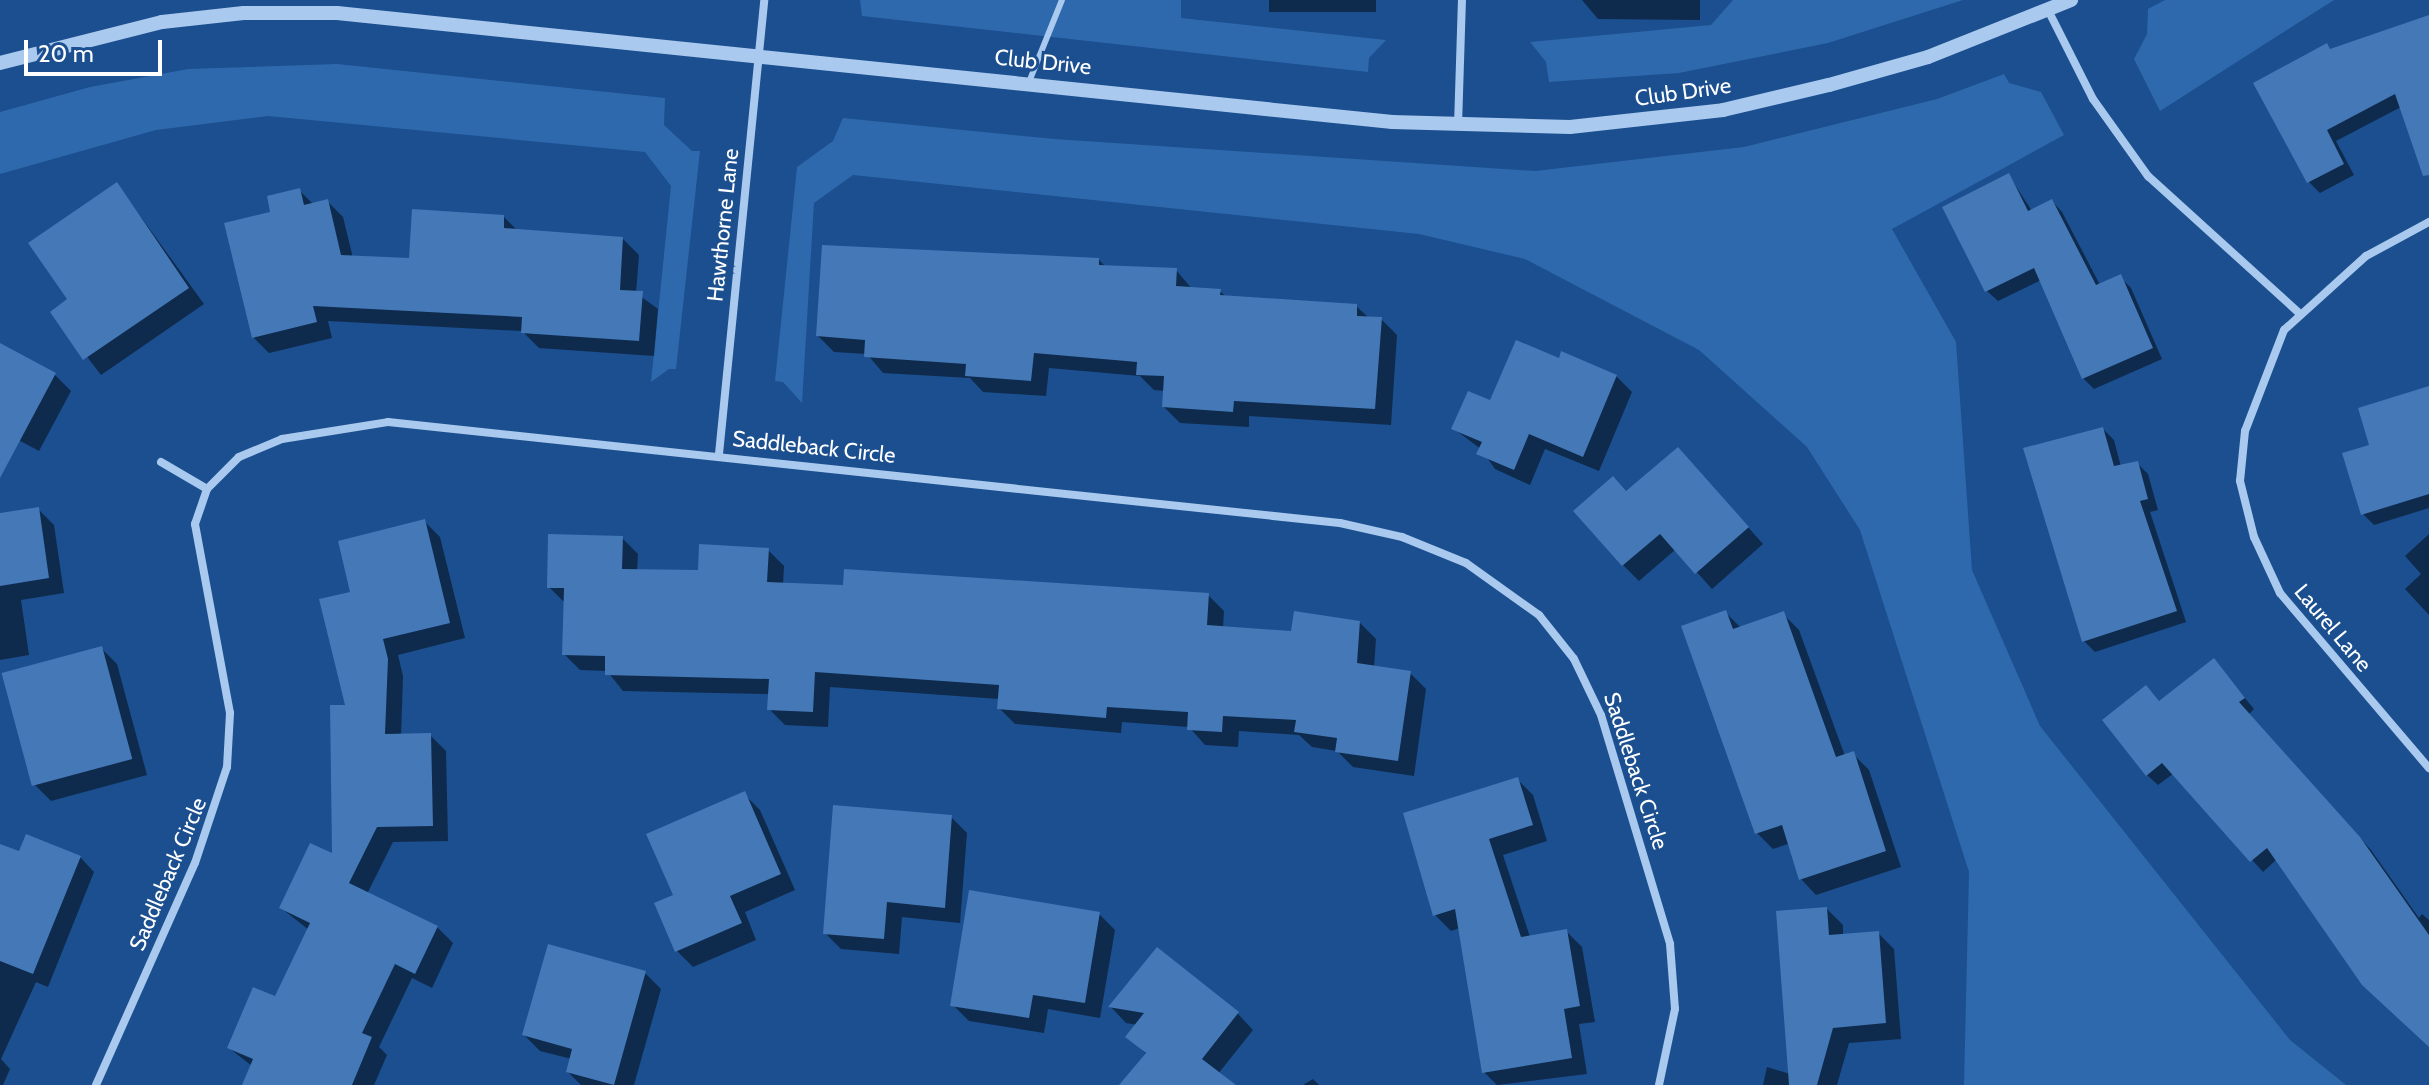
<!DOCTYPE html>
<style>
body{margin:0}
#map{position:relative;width:2429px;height:1085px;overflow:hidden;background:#1b4f8f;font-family:Cabin,sans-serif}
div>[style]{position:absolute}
.green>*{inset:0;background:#2e69ad}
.shadow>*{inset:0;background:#0007;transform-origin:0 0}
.building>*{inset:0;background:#4478b7;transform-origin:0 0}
.service>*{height:6px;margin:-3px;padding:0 3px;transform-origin:3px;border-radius:3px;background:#a9c9ee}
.minor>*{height:8px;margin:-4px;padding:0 4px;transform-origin:4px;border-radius:4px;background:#a9c9ee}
.tertiary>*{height:14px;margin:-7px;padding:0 7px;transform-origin:7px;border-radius:7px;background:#a9c9ee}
span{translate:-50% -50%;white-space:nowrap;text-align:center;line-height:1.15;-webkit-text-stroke:6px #1b4f8f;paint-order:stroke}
.street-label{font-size:22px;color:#fff}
.scale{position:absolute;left:24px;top:40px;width:138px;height:36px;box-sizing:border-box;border:4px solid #fff;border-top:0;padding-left:10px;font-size:24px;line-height:28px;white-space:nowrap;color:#fff;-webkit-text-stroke:6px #1b4f8f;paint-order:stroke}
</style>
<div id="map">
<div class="green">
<div style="clip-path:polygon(860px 0,1181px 0,1181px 18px,1386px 40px,1369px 58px,1368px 72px,862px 16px)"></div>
<div style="clip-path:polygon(1733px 0,1963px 0,1828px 43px,1679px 73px,1549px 82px,1546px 62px,1530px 42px,1711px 25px)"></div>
<div style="clip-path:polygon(2165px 0,2334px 0,2160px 111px,2134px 59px,2147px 34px,2148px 9px)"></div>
<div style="clip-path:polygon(337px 64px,665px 98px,664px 125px,692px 151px,700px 151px,676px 369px,669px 369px,651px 382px,671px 186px,645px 152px,268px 116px,156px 130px,0 174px,0 112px,90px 87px,188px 69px)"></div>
<div style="clip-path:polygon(2004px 74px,2009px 83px,2041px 92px,2064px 135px,1892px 229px,1956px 342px,1972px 570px,2040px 726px,2290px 1040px,2346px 1085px,1964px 1085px,1969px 872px,1860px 530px,1807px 447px,1699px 350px,1525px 259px,1419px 234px,853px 175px,814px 203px,802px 403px,783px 382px,775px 381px,797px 167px,833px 141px,843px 118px,1054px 139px,1535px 171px,1744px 147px,1937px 99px)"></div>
</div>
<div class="shadow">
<div style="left:1269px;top:0;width:107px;height:12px"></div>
<div style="clip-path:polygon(1582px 0,1700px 0,1700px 20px,1598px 19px)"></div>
<div style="clip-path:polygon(2429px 17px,2429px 125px,2401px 107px,2336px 141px,2354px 175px,2320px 193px,2309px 182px,2331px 50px)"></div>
<div style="clip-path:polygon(2009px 176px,2032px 211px,2052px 201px,2062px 212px,2100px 285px,2120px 277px,2131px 288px,2162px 359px,2094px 389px,2083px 378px,2041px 280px,1998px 301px,1987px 291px)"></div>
<div style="clip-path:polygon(117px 184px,204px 304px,101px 375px,53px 312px,70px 300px)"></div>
<div style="clip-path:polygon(299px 190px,313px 204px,327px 201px,343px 217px,353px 258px,411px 260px,504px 217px,518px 231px,623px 239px,639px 255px,636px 293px,658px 309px,654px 356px,539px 348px,522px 331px,328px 321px,332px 338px,269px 353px,253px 337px,273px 213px)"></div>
<div style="clip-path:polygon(1099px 260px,1106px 267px,1176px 270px,1192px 289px,1220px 291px,1226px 297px,1356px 306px,1369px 318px,1381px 319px,1397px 335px,1391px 425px,1249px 416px,1249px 427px,1180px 423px,1164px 407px,1165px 391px,1154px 390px,1140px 376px,1049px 368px,1046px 396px,983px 392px,970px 378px,883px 373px,867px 354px,834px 352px,818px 336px)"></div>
<div style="clip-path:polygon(7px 350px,55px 375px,71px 391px,39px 451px,9px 435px,0 452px,0 364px)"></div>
<div style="clip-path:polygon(1560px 361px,1616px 376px,1632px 392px,1599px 471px,1545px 449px,1530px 485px,1495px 469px,1481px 449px,1454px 429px)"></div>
<div style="clip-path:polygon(2429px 388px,2429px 508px,2374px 525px,2363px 514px,2372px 446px)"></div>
<div style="clip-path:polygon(2103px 429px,2114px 440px,2121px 467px,2137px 463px,2148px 474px,2158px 510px,2150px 512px,2186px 622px,2095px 652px,2084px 641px)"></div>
<div style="clip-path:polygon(1693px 465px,1763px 544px,1712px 589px,1676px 549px,1639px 581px,1623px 565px,1627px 493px)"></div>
<div style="clip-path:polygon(38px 509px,54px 525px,64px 593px,21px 600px,29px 655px,0 660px,0 515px)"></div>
<div style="clip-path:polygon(424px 521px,440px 537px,465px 638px,398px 655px,403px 676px,401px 736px,430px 735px,446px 751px,448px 841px,393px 842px,367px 894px,437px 927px,453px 943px,432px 988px,412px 978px,379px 1047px,387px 1055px,374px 1085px,244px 1085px,252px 1066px,229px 1048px,276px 999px,309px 930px,281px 908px,334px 856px,353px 594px)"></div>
<div style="clip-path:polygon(2429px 534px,2429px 615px,2405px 589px,2421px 574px,2405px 556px)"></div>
<div style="clip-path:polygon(622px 538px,638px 554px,637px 572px,699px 572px,768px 550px,784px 566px,783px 585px,1208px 595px,1224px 611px,1223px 628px,1293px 633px,1360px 623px,1376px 639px,1374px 668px,1410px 673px,1426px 689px,1414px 776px,1353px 767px,1337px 751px,1312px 747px,1299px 735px,1239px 731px,1238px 747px,1205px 745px,1189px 727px,1122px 722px,1121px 733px,1015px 724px,999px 708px,999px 699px,830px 687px,828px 727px,785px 725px,769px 709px,770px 694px,623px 691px,607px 671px,580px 670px,564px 654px,566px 604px,549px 587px)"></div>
<div style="clip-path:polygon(1725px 612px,1741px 628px,1783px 614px,1799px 630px,1845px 756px,1853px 754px,1869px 770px,1901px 867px,1816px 895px,1801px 879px,1788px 844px,1773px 849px,1757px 833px)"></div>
<div style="clip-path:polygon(101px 648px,117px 664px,147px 775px,51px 801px,35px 785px)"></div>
<div style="clip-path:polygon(2214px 661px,2254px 709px,2249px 714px,2371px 850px,2419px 918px,2422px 914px,2429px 920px,2429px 1045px,2277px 859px,2263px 872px,2174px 773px,2158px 785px,2147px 775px,2160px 703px)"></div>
<div style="clip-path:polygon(1517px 779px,1533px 795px,1547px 841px,1503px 855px,1530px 937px,1566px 931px,1582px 947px,1595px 1022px,1579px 1024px,1587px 1074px,1497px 1085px,1484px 1072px,1460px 928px,1451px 931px,1435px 915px)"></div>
<div style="clip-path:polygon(744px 794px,760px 810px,795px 890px,745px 912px,756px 940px,693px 967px,677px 951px)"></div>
<div style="clip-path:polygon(951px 817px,967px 833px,960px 923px,902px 917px,899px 954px,841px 949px,825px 933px)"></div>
<div style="clip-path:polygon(0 846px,21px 854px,80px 857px,94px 872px,48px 987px,36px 982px,1px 1059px,10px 1069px,3px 1085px,0 1085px)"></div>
<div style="clip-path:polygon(1827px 909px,1843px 925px,1843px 936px,1878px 933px,1894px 949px,1901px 1039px,1849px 1043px,1837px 1085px,1763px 1085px,1767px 1067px,1790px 1074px)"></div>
<div style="clip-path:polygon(1099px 914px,1115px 930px,1100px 1018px,1048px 1009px,1044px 1033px,969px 1021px,953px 1005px)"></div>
<div style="clip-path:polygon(645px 973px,661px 989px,634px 1085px,581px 1085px,568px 1072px,572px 1059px,540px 1051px,524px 1035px)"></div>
<div style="clip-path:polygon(1111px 1007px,1238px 1014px,1253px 1030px,1218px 1074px,1232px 1085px,1144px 1085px,1147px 1055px,1128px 1036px,1138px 1025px,1126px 1023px)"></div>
<div style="clip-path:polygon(1313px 1079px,1319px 1085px,1303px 1085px)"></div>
</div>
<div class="building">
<div style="clip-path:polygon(2429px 15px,2429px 175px,2423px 176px,2395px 94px,2327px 130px,2344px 164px,2307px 183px,2253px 83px,2327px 43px,2330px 49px)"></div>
<div style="clip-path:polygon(2009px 173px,2028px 211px,2052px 199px,2096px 285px,2121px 274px,2153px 348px,2082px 379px,2034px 268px,1985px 292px,1942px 207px)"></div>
<div style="clip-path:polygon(117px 182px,189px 288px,83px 360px,50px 312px,67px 299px,28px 243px)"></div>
<div style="clip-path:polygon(300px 188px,304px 205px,328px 199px,341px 255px,409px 258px,412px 209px,504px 215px,504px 228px,623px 237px,620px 290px,643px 291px,639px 341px,521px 333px,522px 317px,313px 306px,317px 322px,252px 338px,224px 223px,270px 212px,267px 196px)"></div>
<div style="clip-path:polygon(822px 245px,1099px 258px,1099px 265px,1177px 268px,1176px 286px,1221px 289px,1220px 295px,1357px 304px,1357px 316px,1382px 317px,1375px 409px,1234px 401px,1233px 412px,1162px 407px,1164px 376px,1136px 375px,1137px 362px,1034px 353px,1031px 381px,965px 376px,966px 364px,864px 357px,865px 340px,816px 336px)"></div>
<div style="clip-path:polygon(1516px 340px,1559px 358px,1561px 351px,1617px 375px,1583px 457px,1529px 434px,1514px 470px,1476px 454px,1482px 442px,1451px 429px,1468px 391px,1490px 400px)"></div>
<div style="clip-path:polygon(0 343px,56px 373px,0 478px)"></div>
<div style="clip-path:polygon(2429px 386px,2429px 494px,2361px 515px,2342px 453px,2369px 445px,2358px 408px)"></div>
<div style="clip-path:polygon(2103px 427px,2114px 466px,2138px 461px,2148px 499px,2140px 501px,2177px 611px,2082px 642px,2023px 448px)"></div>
<div style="clip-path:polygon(1678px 447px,1749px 527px,1695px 574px,1660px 534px,1622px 566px,1573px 511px,1613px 476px,1626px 491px)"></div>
<div style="clip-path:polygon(39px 507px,49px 578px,0 586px,0 513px)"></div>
<div style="clip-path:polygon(425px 519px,450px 623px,383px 639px,388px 659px,385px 734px,431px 733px,433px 826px,377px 827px,349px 883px,438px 926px,415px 974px,395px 964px,362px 1033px,372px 1037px,352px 1085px,242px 1085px,253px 1059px,227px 1048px,253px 987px,275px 996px,310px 923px,279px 908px,310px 843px,332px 853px,330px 705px,345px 705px,319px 599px,350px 592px,338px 541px)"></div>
<div style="clip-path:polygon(548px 534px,623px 536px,622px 569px,698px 570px,699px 544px,769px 548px,767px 582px,843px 585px,844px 569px,1209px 593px,1207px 625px,1291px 631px,1294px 611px,1360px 621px,1357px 663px,1411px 671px,1398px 761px,1335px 752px,1337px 738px,1294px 732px,1296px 720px,1223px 716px,1222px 732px,1187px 730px,1188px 712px,1107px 707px,1106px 718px,997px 709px,999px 685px,815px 672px,813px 712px,767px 710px,769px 679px,605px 675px,605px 656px,562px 655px,564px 588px,547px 588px)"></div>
<div style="clip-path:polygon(1726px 610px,1733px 629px,1784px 611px,1836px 757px,1854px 751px,1886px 851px,1799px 880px,1782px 825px,1755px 834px,1681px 626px)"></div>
<div style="left:102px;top:646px;width:117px;height:104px;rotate:75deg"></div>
<div style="clip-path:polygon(2214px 658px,2245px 698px,2239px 702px,2360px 837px,2429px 935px,2429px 1047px,2362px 985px,2267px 848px,2250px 862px,2162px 763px,2146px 776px,2102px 720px,2146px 685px,2159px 701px)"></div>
<div style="clip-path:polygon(1518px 777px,1533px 825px,1489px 839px,1521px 937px,1567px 929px,1580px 1006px,1564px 1009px,1572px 1058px,1482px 1073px,1455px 909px,1433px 916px,1403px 813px)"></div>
<div style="clip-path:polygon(745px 791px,781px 874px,730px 896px,742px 923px,675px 952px,654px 903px,673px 895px,646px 834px)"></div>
<div style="clip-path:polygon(833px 805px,952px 815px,945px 908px,887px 902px,884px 939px,823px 934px)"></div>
<div style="clip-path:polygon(26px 834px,81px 856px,33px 974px,0 961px,0 844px,19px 851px)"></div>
<div style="clip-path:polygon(969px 890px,1100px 912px,1085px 1003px,1033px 995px,1029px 1018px,950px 1006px)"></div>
<div style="clip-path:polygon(1827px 907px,1829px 935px,1879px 931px,1886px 1023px,1833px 1028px,1817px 1085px,1789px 1085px,1776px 911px)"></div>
<div style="clip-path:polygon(548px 944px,646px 971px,614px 1085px,566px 1072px,572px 1049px,522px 1035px)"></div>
<div style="clip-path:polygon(1157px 947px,1239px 1012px,1202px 1059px,1236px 1085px,1119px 1085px,1146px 1053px,1125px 1037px,1144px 1013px,1108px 1007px)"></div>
</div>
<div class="service">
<div style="left:1029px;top:82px;width:88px;rotate:-68.1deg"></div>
</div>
<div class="minor">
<div style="left:2048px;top:10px;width:100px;rotate:63.2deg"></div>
<div style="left:2093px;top:99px;width:95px;rotate:54.5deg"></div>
<div style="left:2148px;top:176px;width:202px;rotate:42.2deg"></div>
<div style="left:1458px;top:126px;width:126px;rotate:-88.2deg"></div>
<div style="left:2429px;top:222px;width:72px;rotate:151.6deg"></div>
<div style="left:2366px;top:256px;width:110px;rotate:137.9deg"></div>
<div style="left:2284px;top:330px;width:108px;rotate:111.1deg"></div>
<div style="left:2245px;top:431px;width:50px;rotate:95.7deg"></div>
<div style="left:2240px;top:481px;width:58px;rotate:76deg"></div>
<div style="left:2254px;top:537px;width:62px;rotate:65.1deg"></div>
<div style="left:2280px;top:593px;width:230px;rotate:49.6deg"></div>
<div style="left:719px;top:454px;width:456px;rotate:-84.3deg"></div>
<div style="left:161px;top:462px;width:53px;rotate:30.4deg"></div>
<div style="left:96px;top:1085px;width:243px;rotate:-66deg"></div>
<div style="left:195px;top:863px;width:101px;rotate:-71.6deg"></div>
<div style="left:227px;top:767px;width:54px;rotate:-86.8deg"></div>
<div style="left:230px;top:713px;width:192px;rotate:-100.5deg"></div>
<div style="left:195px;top:524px;width:37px;rotate:-71deg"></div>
<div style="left:207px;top:489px;width:45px;rotate:-45deg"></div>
<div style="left:239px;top:457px;width:47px;rotate:-22.7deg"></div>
<div style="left:282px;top:439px;width:107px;rotate:-9.1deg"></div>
<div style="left:388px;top:422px;width:957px;rotate:6.06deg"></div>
<div style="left:1340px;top:523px;width:64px;rotate:12.7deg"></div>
<div style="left:1402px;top:537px;width:69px;rotate:22.1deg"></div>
<div style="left:1466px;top:563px;width:90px;rotate:35.5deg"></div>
<div style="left:1539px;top:615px;width:56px;rotate:51.5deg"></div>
<div style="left:1574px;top:659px;width:62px;rotate:64.3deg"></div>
<div style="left:1601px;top:715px;width:239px;rotate:73.2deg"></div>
<div style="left:1670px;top:944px;width:65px;rotate:85.6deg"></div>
<div style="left:1675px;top:1009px;width:78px;rotate:101.9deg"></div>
</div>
<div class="tertiary">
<div style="left:0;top:63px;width:167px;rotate:-14.2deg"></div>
<div style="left:162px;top:22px;width:82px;rotate:-6.3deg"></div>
<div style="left:244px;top:13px;width:93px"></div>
<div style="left:337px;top:13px;width:1061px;rotate:5.9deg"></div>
<div style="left:1392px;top:122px;width:178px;rotate:1.6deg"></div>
<div style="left:1570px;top:127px;width:154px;rotate:-6.3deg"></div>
<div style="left:1723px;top:110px;width:109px;rotate:-13.3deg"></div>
<div style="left:1829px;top:85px;width:103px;rotate:-15.8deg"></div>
<div style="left:1928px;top:57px;width:154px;rotate:-21.7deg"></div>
</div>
<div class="street-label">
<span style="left:1043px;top:62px;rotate:6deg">Club Drive</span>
<span style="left:1683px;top:92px;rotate:-8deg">Club Drive</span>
<span style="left:723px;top:225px;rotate:-84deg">Hawthorne Lane</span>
<span style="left:814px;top:447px;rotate:6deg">Saddleback Circle</span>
<span style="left:2333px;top:628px;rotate:50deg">Laurel Lane</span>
<span style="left:1636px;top:771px;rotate:72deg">Saddleback Circle</span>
<span style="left:168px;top:874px;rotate:-67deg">Saddleback Circle</span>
</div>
<div class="scale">20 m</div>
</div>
